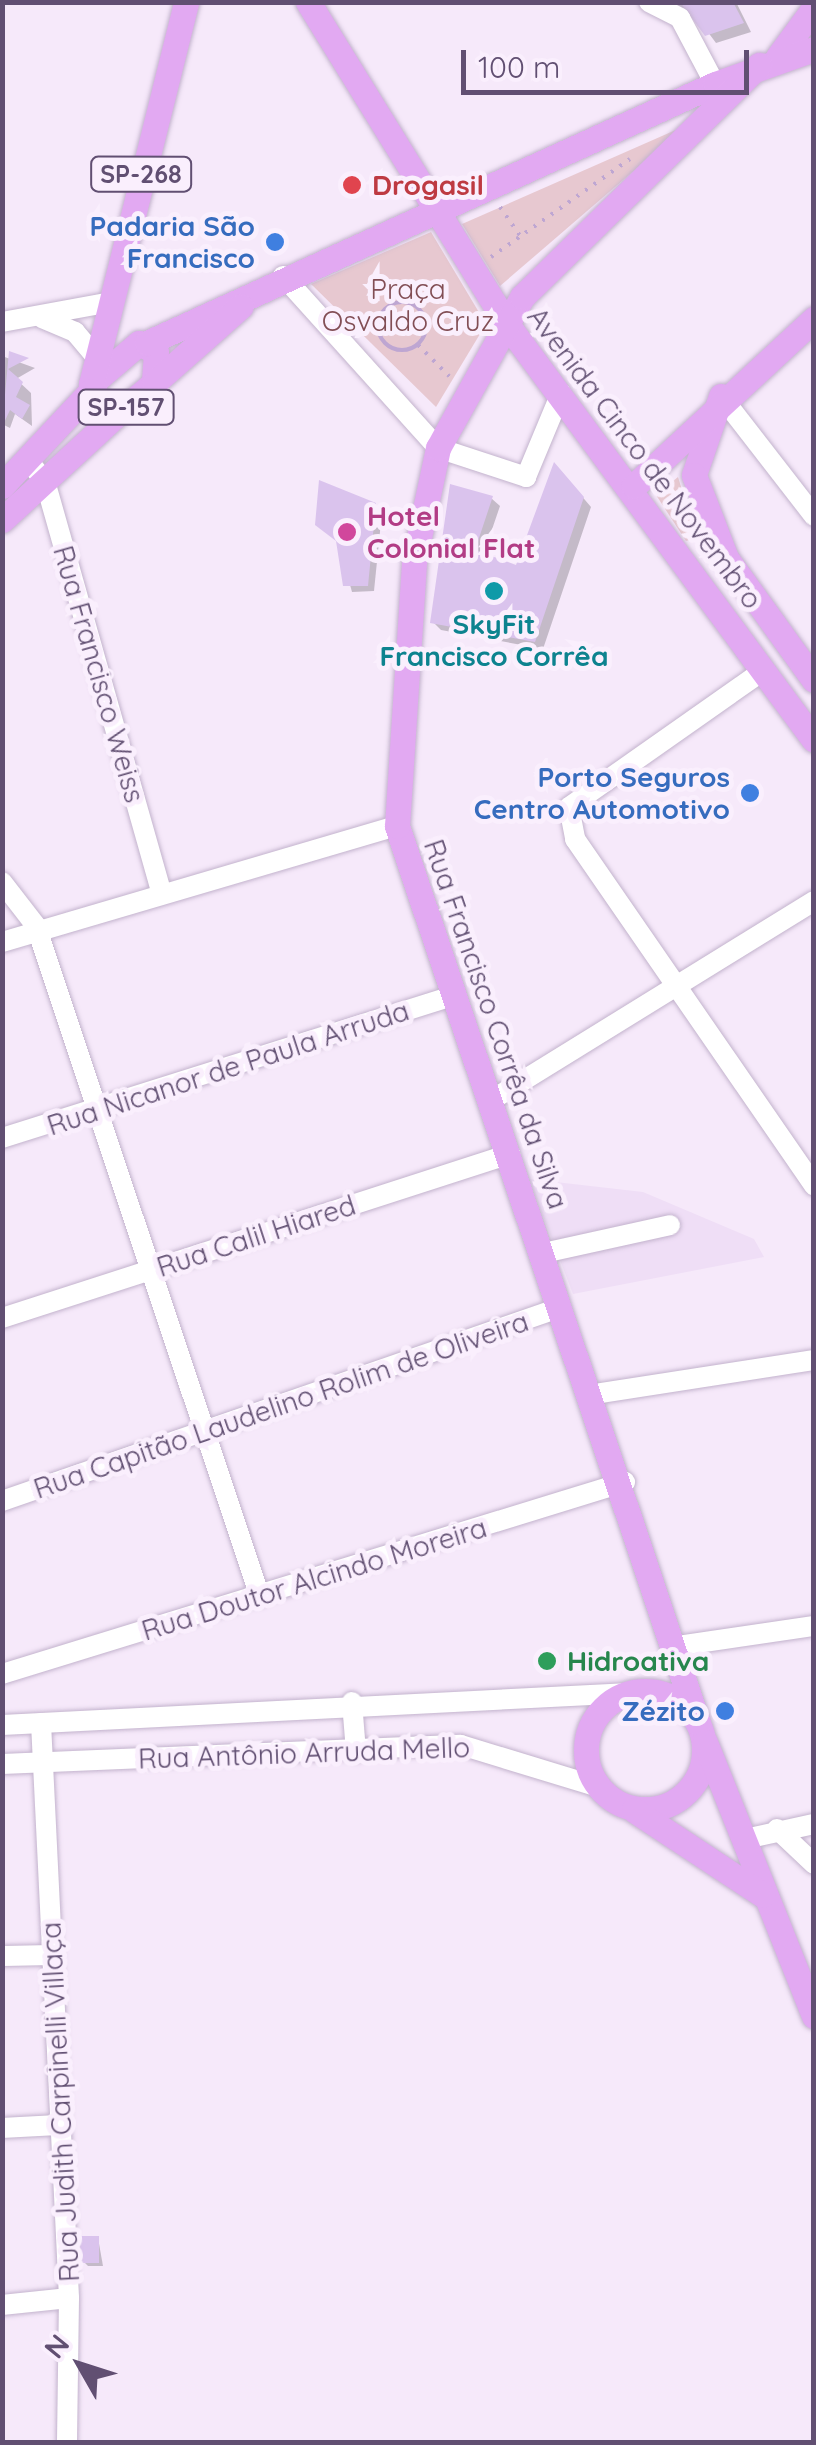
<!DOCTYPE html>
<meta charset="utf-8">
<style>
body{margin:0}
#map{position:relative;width:816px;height:2445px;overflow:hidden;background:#f6e9fa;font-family:Quicksand,sans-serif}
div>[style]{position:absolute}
.residential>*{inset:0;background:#efdef6}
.green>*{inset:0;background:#e7c8d0}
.shadow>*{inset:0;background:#0003}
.building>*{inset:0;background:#dac3ed;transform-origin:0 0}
.path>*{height:4px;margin-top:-2px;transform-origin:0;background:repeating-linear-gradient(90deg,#bea6d2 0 2.5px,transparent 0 10.5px)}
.path>.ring{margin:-2px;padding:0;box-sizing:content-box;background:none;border:4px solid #bea6d2;border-radius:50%}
.roads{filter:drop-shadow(0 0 2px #c3b3cd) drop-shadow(0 0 2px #c3b3cd)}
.minor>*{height:20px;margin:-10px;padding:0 10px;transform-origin:10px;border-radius:10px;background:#fff}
.major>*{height:25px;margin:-12.5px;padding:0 12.5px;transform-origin:12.5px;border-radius:12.5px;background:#e2a9f2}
.major>.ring{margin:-12.5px;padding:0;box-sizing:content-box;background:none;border:25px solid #e2a9f2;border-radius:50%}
.dots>*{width:28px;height:28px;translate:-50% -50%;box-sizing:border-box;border:5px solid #faeffd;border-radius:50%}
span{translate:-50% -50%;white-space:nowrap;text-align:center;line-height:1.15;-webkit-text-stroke:10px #faeffd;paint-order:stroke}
.shield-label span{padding:2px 8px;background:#faeffd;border:2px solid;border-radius:8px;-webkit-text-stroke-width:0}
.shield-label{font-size:25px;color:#614f72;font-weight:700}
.health-label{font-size:28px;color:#be3a42;font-weight:700}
.left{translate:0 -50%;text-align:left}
.shop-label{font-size:28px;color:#366cbe;font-weight:700}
.right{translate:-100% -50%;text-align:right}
.park-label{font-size:28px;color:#824e55}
.street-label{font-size:28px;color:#614f72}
.hotel-label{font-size:28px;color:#b23c85;font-weight:700}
.culture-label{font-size:28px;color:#0d838f;font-weight:700}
.leisure-label{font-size:28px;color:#27864d;font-weight:700}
.frame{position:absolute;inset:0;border:5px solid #614f72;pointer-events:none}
.north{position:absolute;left:30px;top:2315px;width:100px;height:100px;-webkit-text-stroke:8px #faeffd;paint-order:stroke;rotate:309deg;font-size:28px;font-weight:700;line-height:40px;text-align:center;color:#614f72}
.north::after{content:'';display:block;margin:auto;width:35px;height:45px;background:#614f72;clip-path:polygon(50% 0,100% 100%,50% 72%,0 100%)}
.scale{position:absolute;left:461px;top:50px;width:288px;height:45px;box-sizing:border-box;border:5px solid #614f72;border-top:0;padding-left:12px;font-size:30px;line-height:35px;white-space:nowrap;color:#614f72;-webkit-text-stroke:8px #faeffd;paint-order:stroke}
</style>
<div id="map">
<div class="residential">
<div style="clip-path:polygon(529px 1179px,643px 1192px,754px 1239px,764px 1257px,573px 1294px)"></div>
</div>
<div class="green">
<div style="clip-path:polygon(687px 125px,500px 286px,462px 224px)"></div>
<div style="clip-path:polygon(431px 232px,486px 324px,436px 407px,311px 284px)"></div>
<div style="clip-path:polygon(678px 477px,697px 538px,686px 541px,656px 495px)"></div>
</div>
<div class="shadow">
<div style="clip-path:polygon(670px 2px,736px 2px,751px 32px,716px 43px,693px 12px)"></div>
<div style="clip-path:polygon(2px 356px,35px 368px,16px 379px,31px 393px,32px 426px,15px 414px,10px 428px,2px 424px)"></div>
<div style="clip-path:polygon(562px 473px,591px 507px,543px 649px,441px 630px,433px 622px,491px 498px,500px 506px,483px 556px,517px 568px)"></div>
<div style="clip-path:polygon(375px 505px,382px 512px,374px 591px,352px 592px,338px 542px)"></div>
<div style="clip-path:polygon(98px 2238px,103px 2266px,88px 2266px,84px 2262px)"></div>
</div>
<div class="building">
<div style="clip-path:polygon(680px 2px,733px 2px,744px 23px,705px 36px)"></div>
<div style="clip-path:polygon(9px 351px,29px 358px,8px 369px,23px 382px,16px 397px,30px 405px,22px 419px,10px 410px,2px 427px)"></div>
<div style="clip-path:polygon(554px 462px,584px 497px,535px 642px,430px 623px,450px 484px,493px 496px,475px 550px,516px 565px)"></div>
<div style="clip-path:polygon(319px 480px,376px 503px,368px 586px,343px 586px,336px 541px,315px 525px)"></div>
<div style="left:80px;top:2236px;width:19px;height:27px"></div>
</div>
<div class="path">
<div style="left:500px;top:207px;width:35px;rotate:55deg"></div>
<div style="left:491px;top:257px;width:170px;rotate:-35.2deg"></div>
<div class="ring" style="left:378px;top:302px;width:44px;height:44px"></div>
<div style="left:418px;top:345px;width:49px;rotate:45deg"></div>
</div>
<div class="roads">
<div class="minor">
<div style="left:649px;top:2px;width:35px;rotate:27deg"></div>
<div style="left:680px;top:18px;width:75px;rotate:62.1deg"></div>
<div style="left:283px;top:276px;width:232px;rotate:48deg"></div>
<div style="left:438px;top:448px;width:93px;rotate:18.2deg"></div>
<div style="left:526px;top:477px;width:91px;rotate:-67.4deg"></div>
<div style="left:42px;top:318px;width:36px;rotate:23deg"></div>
<div style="left:75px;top:332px;width:34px;rotate:50deg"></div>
<div style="left:2px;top:322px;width:111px;rotate:-10.4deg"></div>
<div style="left:721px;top:396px;width:152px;rotate:52.2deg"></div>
<div style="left:29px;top:462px;width:25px;rotate:50deg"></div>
<div style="left:45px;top:481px;width:426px;rotate:74.2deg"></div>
<div style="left:764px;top:670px;width:238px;rotate:144.9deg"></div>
<div style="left:569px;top:807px;width:33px;rotate:79deg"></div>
<div style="left:575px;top:839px;width:421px;rotate:55.4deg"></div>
<div style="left:2px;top:882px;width:56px;rotate:52.3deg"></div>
<div style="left:36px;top:926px;width:707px;rotate:71.54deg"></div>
<div style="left:2px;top:942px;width:412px;rotate:-16.4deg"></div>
<div style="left:495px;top:1098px;width:375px;rotate:-31.7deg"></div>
<div style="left:2px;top:1138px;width:473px;rotate:-17.5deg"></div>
<div style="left:543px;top:1253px;width:130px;rotate:-12.4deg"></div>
<div style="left:2px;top:1318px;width:534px;rotate:-17.89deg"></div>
<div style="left:594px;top:1394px;width:223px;rotate:-8.8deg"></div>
<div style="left:2px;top:1501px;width:589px;rotate:-19.11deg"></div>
<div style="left:671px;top:1647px;width:145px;rotate:-8.4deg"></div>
<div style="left:2px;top:1674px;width:652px;rotate:-17.13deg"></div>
<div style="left:352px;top:1702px;width:50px;rotate:85.4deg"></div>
<div style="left:41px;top:1723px;width:576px;rotate:87.21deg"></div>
<div style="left:69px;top:2298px;width:144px;rotate:90.8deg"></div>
<div style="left:2px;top:1725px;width:629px;rotate:-2.92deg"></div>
<div style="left:2px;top:1764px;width:459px;rotate:-2.4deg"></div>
<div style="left:461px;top:1745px;width:143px;rotate:17deg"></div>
<div style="left:777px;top:1829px;width:51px;rotate:43.4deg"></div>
<div style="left:745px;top:1839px;width:71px;rotate:-12.3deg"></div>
<div style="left:2px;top:1956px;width:51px;rotate:-1.1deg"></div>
<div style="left:2px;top:2128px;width:55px;rotate:-3.1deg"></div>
<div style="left:2px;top:2305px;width:67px;rotate:-6deg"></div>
</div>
<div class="major">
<div style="left:308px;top:2px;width:377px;rotate:58.3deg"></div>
<div style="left:506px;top:323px;width:518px;rotate:53.55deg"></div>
<div style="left:778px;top:57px;width:61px;rotate:-53.7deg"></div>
<div style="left:139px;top:343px;width:19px;rotate:28deg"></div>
<div style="left:156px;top:352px;width:31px;rotate:94deg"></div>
<div style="left:154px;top:383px;width:39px;rotate:140deg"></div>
<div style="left:124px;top:408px;width:25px;rotate:-168deg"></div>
<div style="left:100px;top:403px;width:21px;rotate:-115deg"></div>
<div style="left:91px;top:384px;width:63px;rotate:-40.5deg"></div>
<div style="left:147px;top:343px;width:624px;rotate:-24.51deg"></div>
<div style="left:715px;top:84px;width:105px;rotate:-19.5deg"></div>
<div style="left:154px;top:383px;width:116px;rotate:-41.5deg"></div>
<div style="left:91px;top:384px;width:394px;rotate:-76deg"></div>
<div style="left:721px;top:396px;width:83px;rotate:108.9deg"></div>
<div style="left:694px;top:475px;width:89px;rotate:68.9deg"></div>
<div style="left:726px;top:558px;width:150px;rotate:54.2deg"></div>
<div style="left:2px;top:486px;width:130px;rotate:-46.9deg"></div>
<div style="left:634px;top:486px;width:246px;rotate:-42.9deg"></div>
<div style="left:2px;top:520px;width:166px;rotate:-42.6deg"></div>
<div class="ring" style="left:586px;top:1691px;width:93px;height:93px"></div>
<div style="left:698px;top:1723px;width:946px;rotate:-108.55deg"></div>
<div style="left:397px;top:826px;width:266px;rotate:-86.3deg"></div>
<div style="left:414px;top:561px;width:116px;rotate:-78deg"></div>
<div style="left:438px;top:448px;width:173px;rotate:-60.9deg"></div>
<div style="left:522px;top:297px;width:332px;rotate:-44.4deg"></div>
<div style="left:705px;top:1742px;width:295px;rotate:68.3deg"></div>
<div style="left:634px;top:1810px;width:154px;rotate:33.4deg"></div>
</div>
</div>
<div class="dots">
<div style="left:352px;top:185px;background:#e0444e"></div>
<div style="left:275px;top:242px;background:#3f7fe0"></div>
<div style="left:347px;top:532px;background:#d1479c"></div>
<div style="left:494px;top:591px;background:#0f9aa8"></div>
<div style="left:750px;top:793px;background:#3f7fe0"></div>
<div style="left:547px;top:1661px;background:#2e9e5b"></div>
<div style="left:725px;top:1711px;background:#3f7fe0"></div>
</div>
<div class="shield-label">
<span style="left:141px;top:174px">SP-268</span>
<span style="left:126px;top:407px">SP-157</span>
</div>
<div class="health-label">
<span class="left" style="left:372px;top:185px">Drogasil</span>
</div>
<div class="shop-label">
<span class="right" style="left:255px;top:242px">Padaria São<br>Francisco</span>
<span class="right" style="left:730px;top:793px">Porto Seguros<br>Centro Automotivo</span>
<span class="right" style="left:705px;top:1711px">Zézito</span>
</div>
<div class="park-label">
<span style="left:408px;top:305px">Praça<br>Osvaldo Cruz</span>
</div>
<div class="street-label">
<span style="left:645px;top:458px;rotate:53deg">Avenida Cinco de Novembro</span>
<span style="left:99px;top:674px;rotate:74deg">Rua Francisco Weiss</span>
<span style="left:496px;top:1024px;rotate:71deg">Rua Francisco Corrêa da Silva</span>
<span style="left:228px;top:1068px;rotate:-18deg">Rua Nicanor de Paula Arruda</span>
<span style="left:256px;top:1236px;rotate:-18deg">Rua Calil Hiared</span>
<span style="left:281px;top:1405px;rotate:-19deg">Rua Capitão Laudelino Rolim de Oliveira</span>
<span style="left:314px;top:1579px;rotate:-17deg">Rua Doutor Alcindo Moreira</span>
<span style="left:304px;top:1753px;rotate:-2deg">Rua Antônio Arruda Mello</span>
<span style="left:60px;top:2102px;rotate:-93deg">Rua Judith Carpinelli Villaça</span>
</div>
<div class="hotel-label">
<span class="left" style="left:367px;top:532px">Hotel<br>Colonial Flat</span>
</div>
<div class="culture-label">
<span style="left:494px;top:640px">SkyFit<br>Francisco Corrêa</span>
</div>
<div class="leisure-label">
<span class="left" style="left:567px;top:1661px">Hidroativa</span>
</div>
<div class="frame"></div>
<div class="north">N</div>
<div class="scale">100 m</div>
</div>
